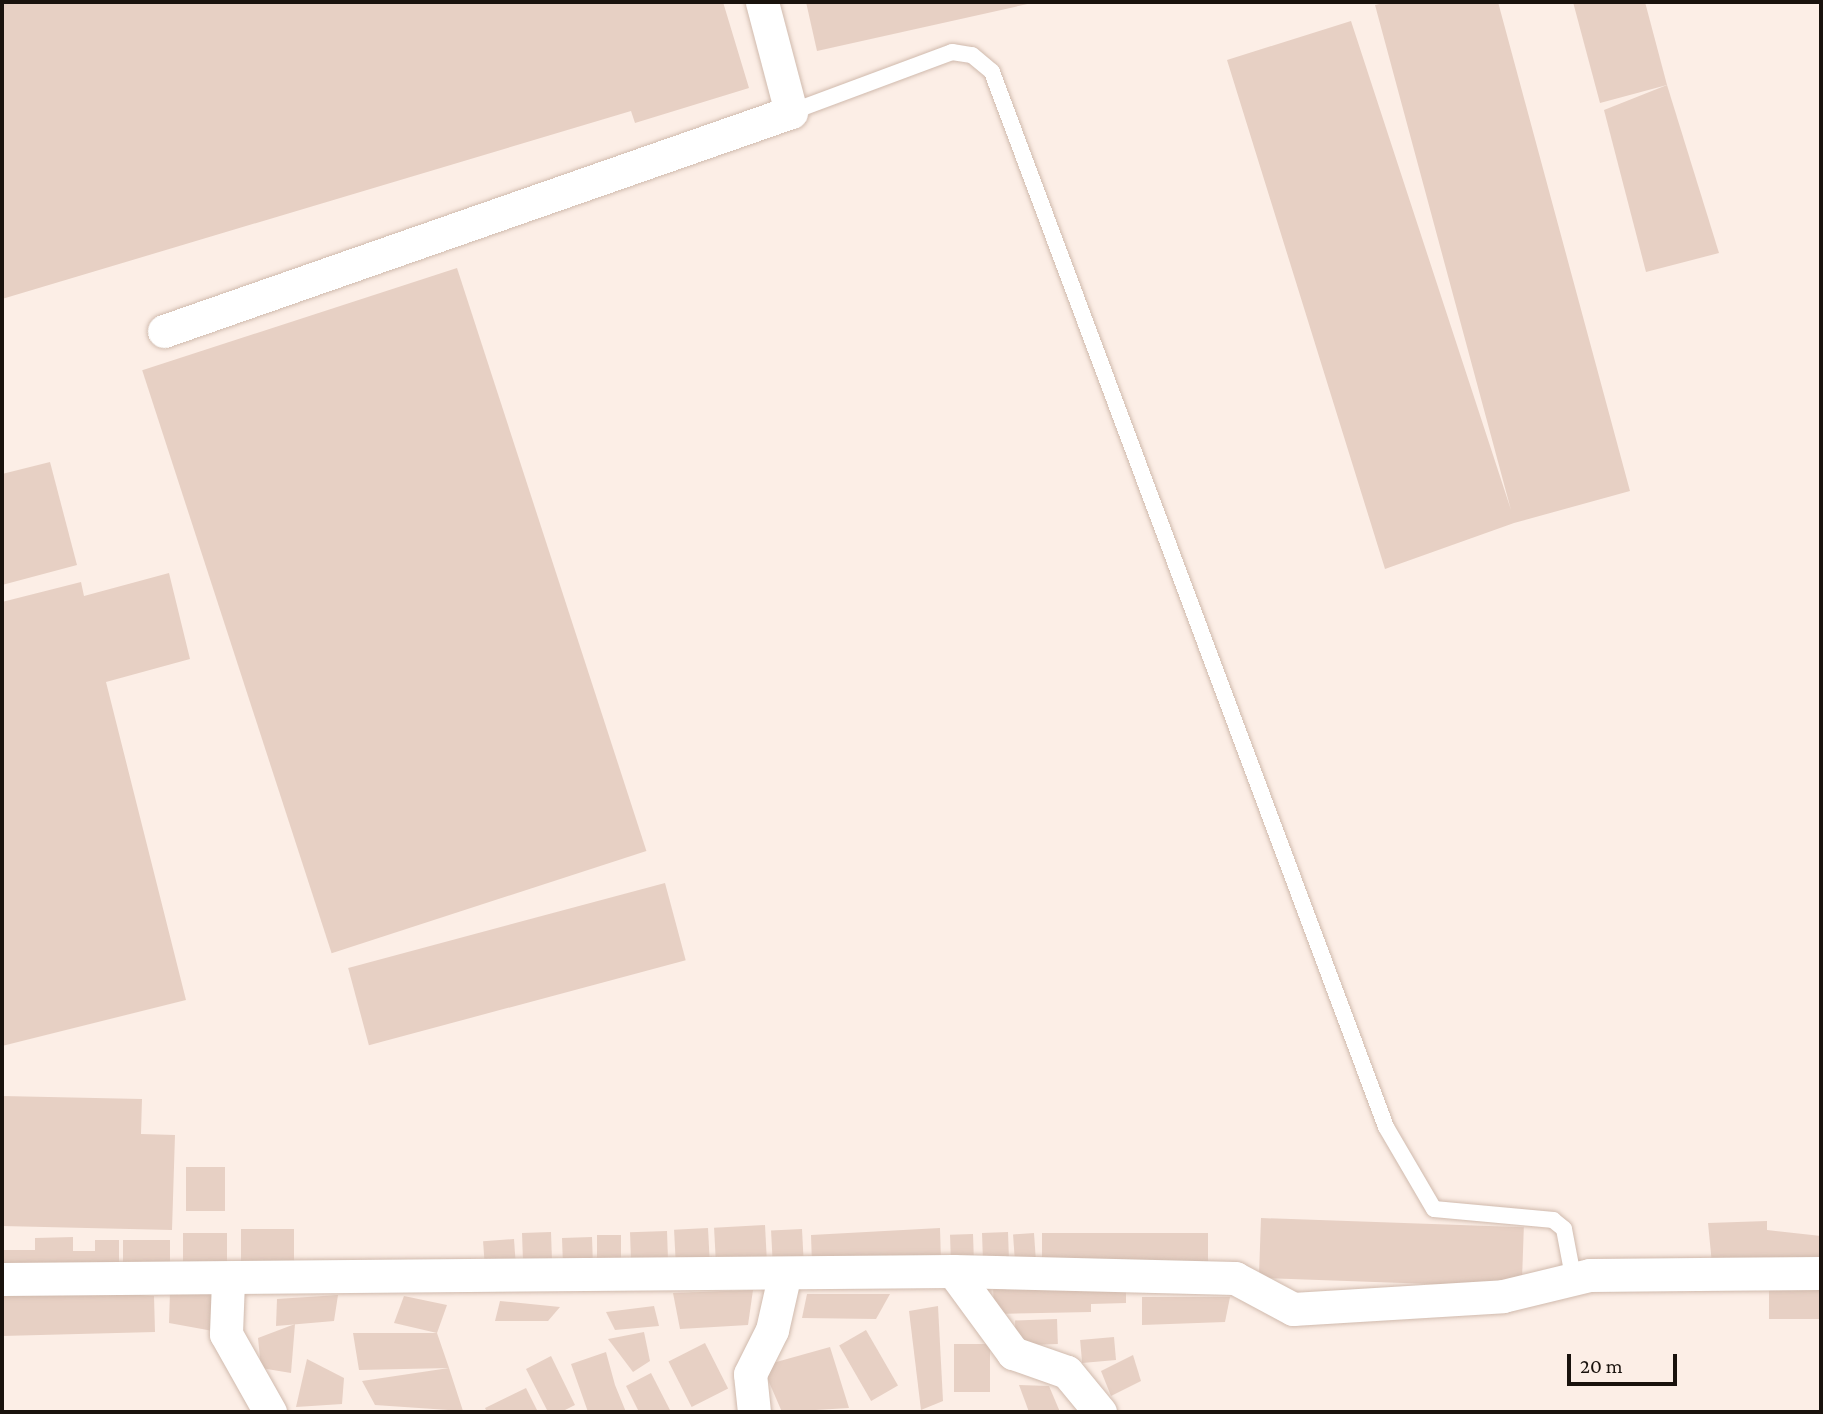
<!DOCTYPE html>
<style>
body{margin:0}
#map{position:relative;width:1823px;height:1414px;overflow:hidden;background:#fceee6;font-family:"Crimson Pro",serif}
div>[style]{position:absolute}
.building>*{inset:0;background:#e7d0c4;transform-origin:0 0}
.roads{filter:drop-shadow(0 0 2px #d0baad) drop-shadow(0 0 2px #d0baad)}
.service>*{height:16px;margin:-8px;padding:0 8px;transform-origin:8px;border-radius:8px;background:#fff}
.minor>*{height:33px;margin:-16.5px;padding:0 16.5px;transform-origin:16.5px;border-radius:16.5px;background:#fff}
span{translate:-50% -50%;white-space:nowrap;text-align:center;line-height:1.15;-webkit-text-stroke:6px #fceee6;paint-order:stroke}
.frame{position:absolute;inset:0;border:4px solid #19120d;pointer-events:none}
.scale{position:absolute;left:1567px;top:1354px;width:110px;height:32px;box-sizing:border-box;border:4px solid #19120d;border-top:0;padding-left:9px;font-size:21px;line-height:24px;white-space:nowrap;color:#19120d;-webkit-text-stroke:5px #fceee6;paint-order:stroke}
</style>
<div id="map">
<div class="building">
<div style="clip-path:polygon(2px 2px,723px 2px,749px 88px,635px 123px,631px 111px,2px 299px)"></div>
<div style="clip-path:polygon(806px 2px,1032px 2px,1032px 3px,817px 51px)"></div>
<div style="clip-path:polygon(1388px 2px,1498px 2px,1630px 491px,1514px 523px,1385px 569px,1227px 60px,1351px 21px,1511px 510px,1375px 5px)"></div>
<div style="clip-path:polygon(1573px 2px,1645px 2px,1667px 85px,1600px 103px)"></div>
<div style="clip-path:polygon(1667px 85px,1719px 253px,1646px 272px,1604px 110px)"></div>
<div style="left:457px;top:268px;width:613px;height:331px;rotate:72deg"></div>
<div style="clip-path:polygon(50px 462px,77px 565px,2px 585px,2px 474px)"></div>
<div style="clip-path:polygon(169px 573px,190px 659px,106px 682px,186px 1000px,2px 1046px,2px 602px,81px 582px,84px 596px)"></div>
<div style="left:665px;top:883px;width:80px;height:328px;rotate:75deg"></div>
<div style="clip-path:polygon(2px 1096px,142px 1099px,141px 1134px,175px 1135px,172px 1230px,2px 1226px)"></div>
<div style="left:186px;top:1167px;width:39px;height:44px"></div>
<div style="left:1261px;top:1218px;width:263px;height:60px;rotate:2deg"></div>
<div style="clip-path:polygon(1767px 1221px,1767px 1230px,1821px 1236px,1821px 1264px,1712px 1264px,1708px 1223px)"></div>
<div style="left:765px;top:1225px;width:43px;height:51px;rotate:87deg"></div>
<div style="left:708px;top:1228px;width:40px;height:34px;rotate:87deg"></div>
<div style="clip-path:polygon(940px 1228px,941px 1262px,812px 1264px,811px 1235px)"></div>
<div style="left:294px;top:1229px;width:41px;height:53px;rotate:90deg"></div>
<div style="left:802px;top:1229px;width:36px;height:31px;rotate:87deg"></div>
<div style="left:667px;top:1231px;width:32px;height:37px;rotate:88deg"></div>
<div style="left:551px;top:1232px;width:36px;height:29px;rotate:88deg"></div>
<div style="left:1008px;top:1232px;width:27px;height:26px;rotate:88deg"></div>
<div style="left:183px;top:1233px;width:44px;height:35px"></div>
<div style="left:1034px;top:1233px;width:31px;height:21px;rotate:86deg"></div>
<div style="left:1208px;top:1233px;width:34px;height:166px;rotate:90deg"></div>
<div style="left:973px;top:1234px;width:29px;height:23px;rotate:88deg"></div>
<div style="left:597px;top:1235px;width:24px;height:33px"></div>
<div style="clip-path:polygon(73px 1237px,73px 1251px,95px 1251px,95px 1240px,119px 1240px,119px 1274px,4px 1275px,4px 1250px,35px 1250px,35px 1238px)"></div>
<div style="left:592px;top:1237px;width:27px;height:30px;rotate:88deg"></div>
<div style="left:514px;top:1239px;width:29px;height:31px;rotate:86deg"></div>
<div style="left:123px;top:1240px;width:47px;height:33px"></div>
<div style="left:1821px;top:1279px;width:40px;height:52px;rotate:90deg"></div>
<div style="clip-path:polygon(1126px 1282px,1126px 1303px,1091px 1304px,1091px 1312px,994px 1314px,993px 1284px)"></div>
<div style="clip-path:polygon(216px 1290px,213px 1331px,169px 1323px,170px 1292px)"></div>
<div style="clip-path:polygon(753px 1290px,748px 1325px,680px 1329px,673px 1293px)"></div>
<div style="clip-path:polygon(106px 1292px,154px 1296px,155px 1332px,2px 1336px,2px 1296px)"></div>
<div style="clip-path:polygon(807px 1294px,890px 1294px,876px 1319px,802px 1318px)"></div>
<div style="clip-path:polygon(338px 1295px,334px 1321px,276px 1326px,277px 1299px)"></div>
<div style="clip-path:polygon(404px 1296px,447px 1305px,437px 1333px,394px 1323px)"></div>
<div style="clip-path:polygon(1142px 1297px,1230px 1297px,1225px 1322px,1142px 1325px)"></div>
<div style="clip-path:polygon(500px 1301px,560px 1307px,548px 1321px,495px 1321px)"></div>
<div style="clip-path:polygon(654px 1306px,659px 1326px,615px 1330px,606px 1312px)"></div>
<div style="clip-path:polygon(938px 1306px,943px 1401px,921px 1410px,909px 1311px)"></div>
<div style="left:1057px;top:1319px;width:25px;height:42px;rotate:88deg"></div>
<div style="clip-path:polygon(295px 1324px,291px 1373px,261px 1368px,258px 1338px)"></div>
<div style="left:866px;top:1330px;width:64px;height:31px;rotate:60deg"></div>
<div style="clip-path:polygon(644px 1332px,650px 1361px,633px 1372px,608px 1339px)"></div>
<div style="clip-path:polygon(353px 1333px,437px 1333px,449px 1368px,463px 1411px,375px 1405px,362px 1381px,449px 1368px,359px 1370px)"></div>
<div style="left:1114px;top:1337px;width:23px;height:34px;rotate:85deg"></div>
<div style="left:705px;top:1343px;width:51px;height:41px;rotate:63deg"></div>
<div style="left:990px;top:1344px;width:48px;height:36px;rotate:90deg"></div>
<div style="clip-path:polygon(830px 1347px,849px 1408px,782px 1412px,762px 1366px)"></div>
<div style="clip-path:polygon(606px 1352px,615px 1385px,626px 1412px,588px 1412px,571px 1364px)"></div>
<div style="clip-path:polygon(1133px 1355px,1141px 1381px,1111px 1396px,1101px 1371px)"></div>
<div style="clip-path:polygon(551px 1356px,575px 1405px,561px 1412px,548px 1412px,526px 1369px)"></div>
<div style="clip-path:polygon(307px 1359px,344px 1378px,342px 1404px,296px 1407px)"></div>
<div style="clip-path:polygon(651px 1373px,671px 1412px,639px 1412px,626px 1386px)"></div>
<div style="clip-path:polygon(1019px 1385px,1049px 1386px,1060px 1412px,1029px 1412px)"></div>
<div style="clip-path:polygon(526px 1388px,538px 1412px,487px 1412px,485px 1408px)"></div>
</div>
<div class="roads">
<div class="service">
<div style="left:791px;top:112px;width:172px;rotate:-20.4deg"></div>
<div style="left:952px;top:52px;width:20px;rotate:9deg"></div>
<div style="left:972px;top:55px;width:26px;rotate:40deg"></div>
<div style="left:992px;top:72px;width:1126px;rotate:69.52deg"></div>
<div style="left:1386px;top:1127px;width:95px;rotate:59.7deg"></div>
<div style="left:1434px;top:1209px;width:120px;rotate:5.3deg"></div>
<div style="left:1553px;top:1220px;width:14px;rotate:39deg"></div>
<div style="left:1564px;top:1229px;width:48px;rotate:79.2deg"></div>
</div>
<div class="minor">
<div style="left:164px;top:331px;width:664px;rotate:-19.25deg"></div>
<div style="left:791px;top:112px;width:114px;rotate:-104.8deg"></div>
<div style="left:953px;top:1271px;width:102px;rotate:53.8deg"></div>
<div style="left:1013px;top:1353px;width:57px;rotate:19.4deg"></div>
<div style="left:1067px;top:1372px;width:52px;rotate:50.5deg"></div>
<div style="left:2px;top:1279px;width:951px;rotate:-0.48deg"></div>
<div style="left:953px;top:1271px;width:282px;rotate:1.4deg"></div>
<div style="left:1235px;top:1278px;width:66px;rotate:28.1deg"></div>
<div style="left:1293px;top:1309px;width:210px;rotate:-3.5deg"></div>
<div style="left:1503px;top:1296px;width:89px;rotate:-13.6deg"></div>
<div style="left:1590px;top:1275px;width:231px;rotate:-0.5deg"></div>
<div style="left:228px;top:1281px;width:53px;rotate:92.2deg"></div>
<div style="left:226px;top:1334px;width:90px;rotate:60.6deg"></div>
<div style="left:754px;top:1412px;width:38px;rotate:-96deg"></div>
<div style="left:750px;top:1374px;width:49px;rotate:-63.4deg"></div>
<div style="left:772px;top:1330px;width:58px;rotate:-77.2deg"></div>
</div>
</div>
<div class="frame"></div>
<div class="scale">20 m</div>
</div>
